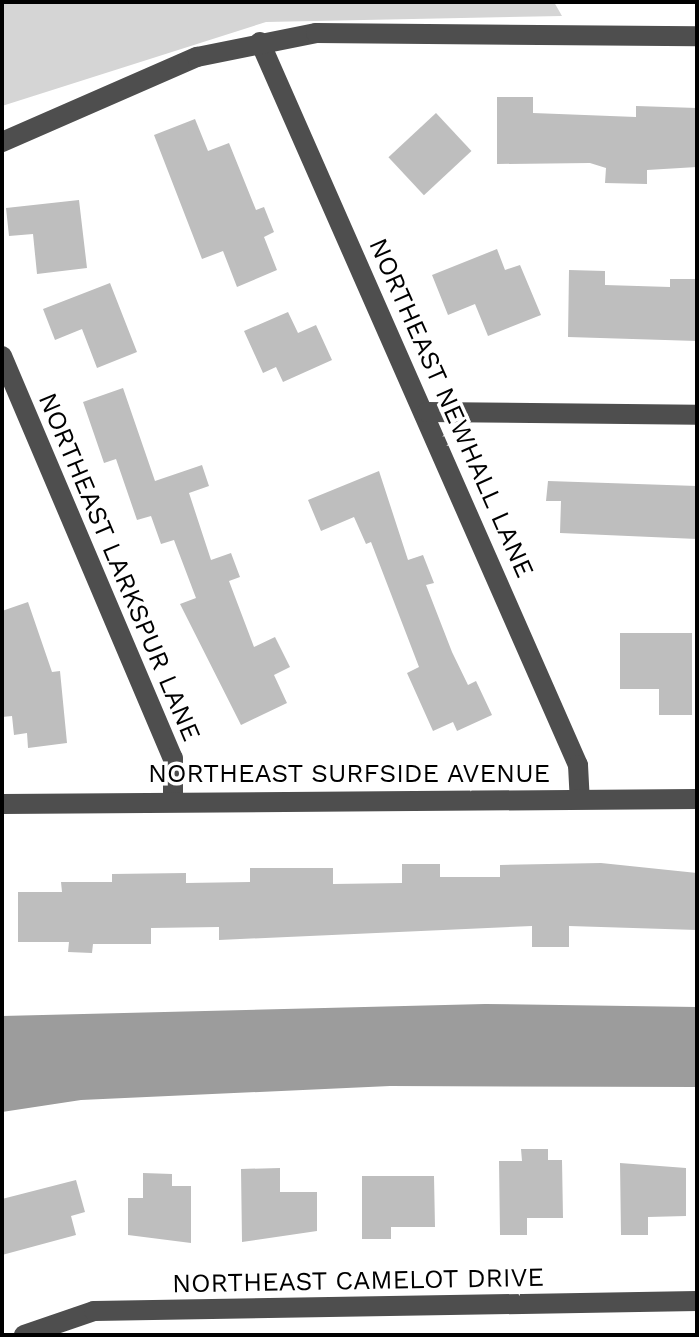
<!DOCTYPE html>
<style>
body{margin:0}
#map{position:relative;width:699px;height:1337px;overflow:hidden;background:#fff;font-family:"Work Sans",sans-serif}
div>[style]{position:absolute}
.green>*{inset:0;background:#d5d5d5}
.water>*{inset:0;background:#9c9c9c}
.building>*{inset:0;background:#bebebe;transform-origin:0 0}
.minor>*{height:20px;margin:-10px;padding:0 10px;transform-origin:10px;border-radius:10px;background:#4e4e4e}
span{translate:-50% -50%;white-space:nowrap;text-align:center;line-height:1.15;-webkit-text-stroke:7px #fff;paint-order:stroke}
.street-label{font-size:26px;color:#000}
.frame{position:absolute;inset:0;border:4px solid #000;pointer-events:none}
</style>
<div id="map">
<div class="green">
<div style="clip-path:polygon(2px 2px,554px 2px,562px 16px,266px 22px,2px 106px)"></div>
</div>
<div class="water">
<div style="clip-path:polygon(485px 1004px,697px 1007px,697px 1087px,390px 1086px,81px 1100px,2px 1112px,2px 1016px)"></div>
</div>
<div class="building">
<div style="clip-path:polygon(497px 97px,533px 97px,533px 113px,636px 117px,636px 106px,697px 108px,697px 167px,647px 170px,647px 184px,605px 183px,606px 168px,590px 163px,497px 164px)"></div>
<div style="left:436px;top:113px;width:52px;height:65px;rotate:47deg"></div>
<div style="clip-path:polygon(195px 119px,208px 151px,229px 143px,256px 210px,264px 207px,274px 232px,264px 237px,277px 270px,237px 287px,223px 251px,202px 259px,154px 135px)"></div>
<div style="clip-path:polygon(79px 200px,87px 268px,37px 274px,33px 234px,9px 236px,6px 208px)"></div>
<div style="clip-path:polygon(497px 249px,505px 270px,520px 265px,541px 315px,488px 336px,475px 304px,448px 315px,432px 275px)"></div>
<div style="clip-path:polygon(569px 270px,605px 271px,605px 285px,670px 287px,670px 279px,697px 279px,697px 341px,568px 337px)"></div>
<div style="clip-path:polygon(110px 283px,137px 352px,97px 368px,82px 329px,55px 340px,43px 309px)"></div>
<div style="clip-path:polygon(288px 312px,298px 333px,316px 325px,332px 360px,283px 382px,276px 367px,263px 373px,244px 331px)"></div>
<div style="clip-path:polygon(123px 388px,155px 481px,202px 465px,209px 486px,189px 493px,211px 560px,231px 553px,240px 577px,229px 581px,254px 647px,275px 637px,290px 667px,274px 675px,287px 703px,241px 725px,180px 604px,196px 598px,174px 540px,161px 544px,151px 516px,137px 520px,116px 459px,104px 463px,83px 402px)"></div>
<div style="clip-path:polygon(379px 471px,408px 560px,423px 555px,434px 583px,426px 585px,452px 652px,468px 685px,476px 681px,492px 715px,457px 731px,453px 722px,433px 731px,407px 673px,419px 667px,371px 542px,366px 544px,354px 517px,321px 531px,308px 500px)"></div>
<div style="clip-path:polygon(548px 481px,697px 486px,697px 539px,560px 533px,561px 501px,546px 501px)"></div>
<div style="clip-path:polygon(28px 602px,52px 672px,60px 671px,67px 743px,28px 748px,27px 733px,14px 735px,12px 716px,2px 717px,2px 611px)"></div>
<div style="clip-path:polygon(620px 633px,692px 633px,692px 715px,659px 715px,659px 689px,620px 689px)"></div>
<div style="clip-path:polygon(601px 863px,697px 873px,697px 930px,569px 926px,569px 947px,532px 947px,532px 926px,219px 940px,219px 927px,151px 928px,151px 944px,93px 944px,92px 953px,68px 952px,69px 942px,18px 942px,18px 892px,62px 892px,61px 882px,112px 882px,112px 874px,186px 873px,186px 883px,250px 882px,250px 868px,333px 868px,333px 884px,402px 883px,402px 864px,440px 864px,440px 877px,500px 877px,500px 865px)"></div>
<div style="clip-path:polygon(521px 1149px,548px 1149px,548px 1160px,562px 1160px,563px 1218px,527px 1218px,527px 1235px,500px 1235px,499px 1161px,522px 1161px)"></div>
<div style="clip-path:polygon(620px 1163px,686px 1168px,686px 1216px,648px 1217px,648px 1235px,621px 1235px)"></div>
<div style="clip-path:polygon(280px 1168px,280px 1192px,317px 1192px,317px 1231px,242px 1242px,241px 1169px)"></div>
<div style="clip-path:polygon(143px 1173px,172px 1174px,172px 1186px,191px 1186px,191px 1243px,128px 1235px,128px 1198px,143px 1198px)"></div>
<div style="clip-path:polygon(362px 1176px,434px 1176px,435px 1227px,391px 1227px,391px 1239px,362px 1239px)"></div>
<div style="clip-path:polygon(76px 1180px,85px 1212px,71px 1216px,76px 1235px,2px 1255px,2px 1199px)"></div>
</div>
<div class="minor">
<div style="left:260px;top:42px;width:790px;rotate:66.26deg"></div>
<div style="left:578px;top:765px;width:33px;rotate:87deg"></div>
<div style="left:2px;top:142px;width:213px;rotate:-23.6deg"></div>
<div style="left:197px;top:57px;width:121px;rotate:-11.4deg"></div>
<div style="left:316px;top:33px;width:381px;rotate:0.5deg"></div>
<div style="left:2px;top:356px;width:437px;rotate:67deg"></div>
<div style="left:173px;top:758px;width:43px;rotate:90deg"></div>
<div style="left:427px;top:412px;width:270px;rotate:0.6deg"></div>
<div style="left:2px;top:804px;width:695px;rotate:-0.41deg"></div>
<div style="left:24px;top:1335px;width:74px;rotate:-18.9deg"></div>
<div style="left:94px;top:1311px;width:603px;rotate:-0.95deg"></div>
</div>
<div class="street-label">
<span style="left:451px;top:408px;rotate:66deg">NORTHEAST NEWHALL LANE</span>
<span style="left:119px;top:567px;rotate:67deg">NORTHEAST LARKSPUR LANE</span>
<span style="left:349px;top:774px">NORTHEAST SURFSIDE AVENUE</span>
<span style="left:358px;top:1281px;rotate:-1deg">NORTHEAST CAMELOT DRIVE</span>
</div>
<div class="frame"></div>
</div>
